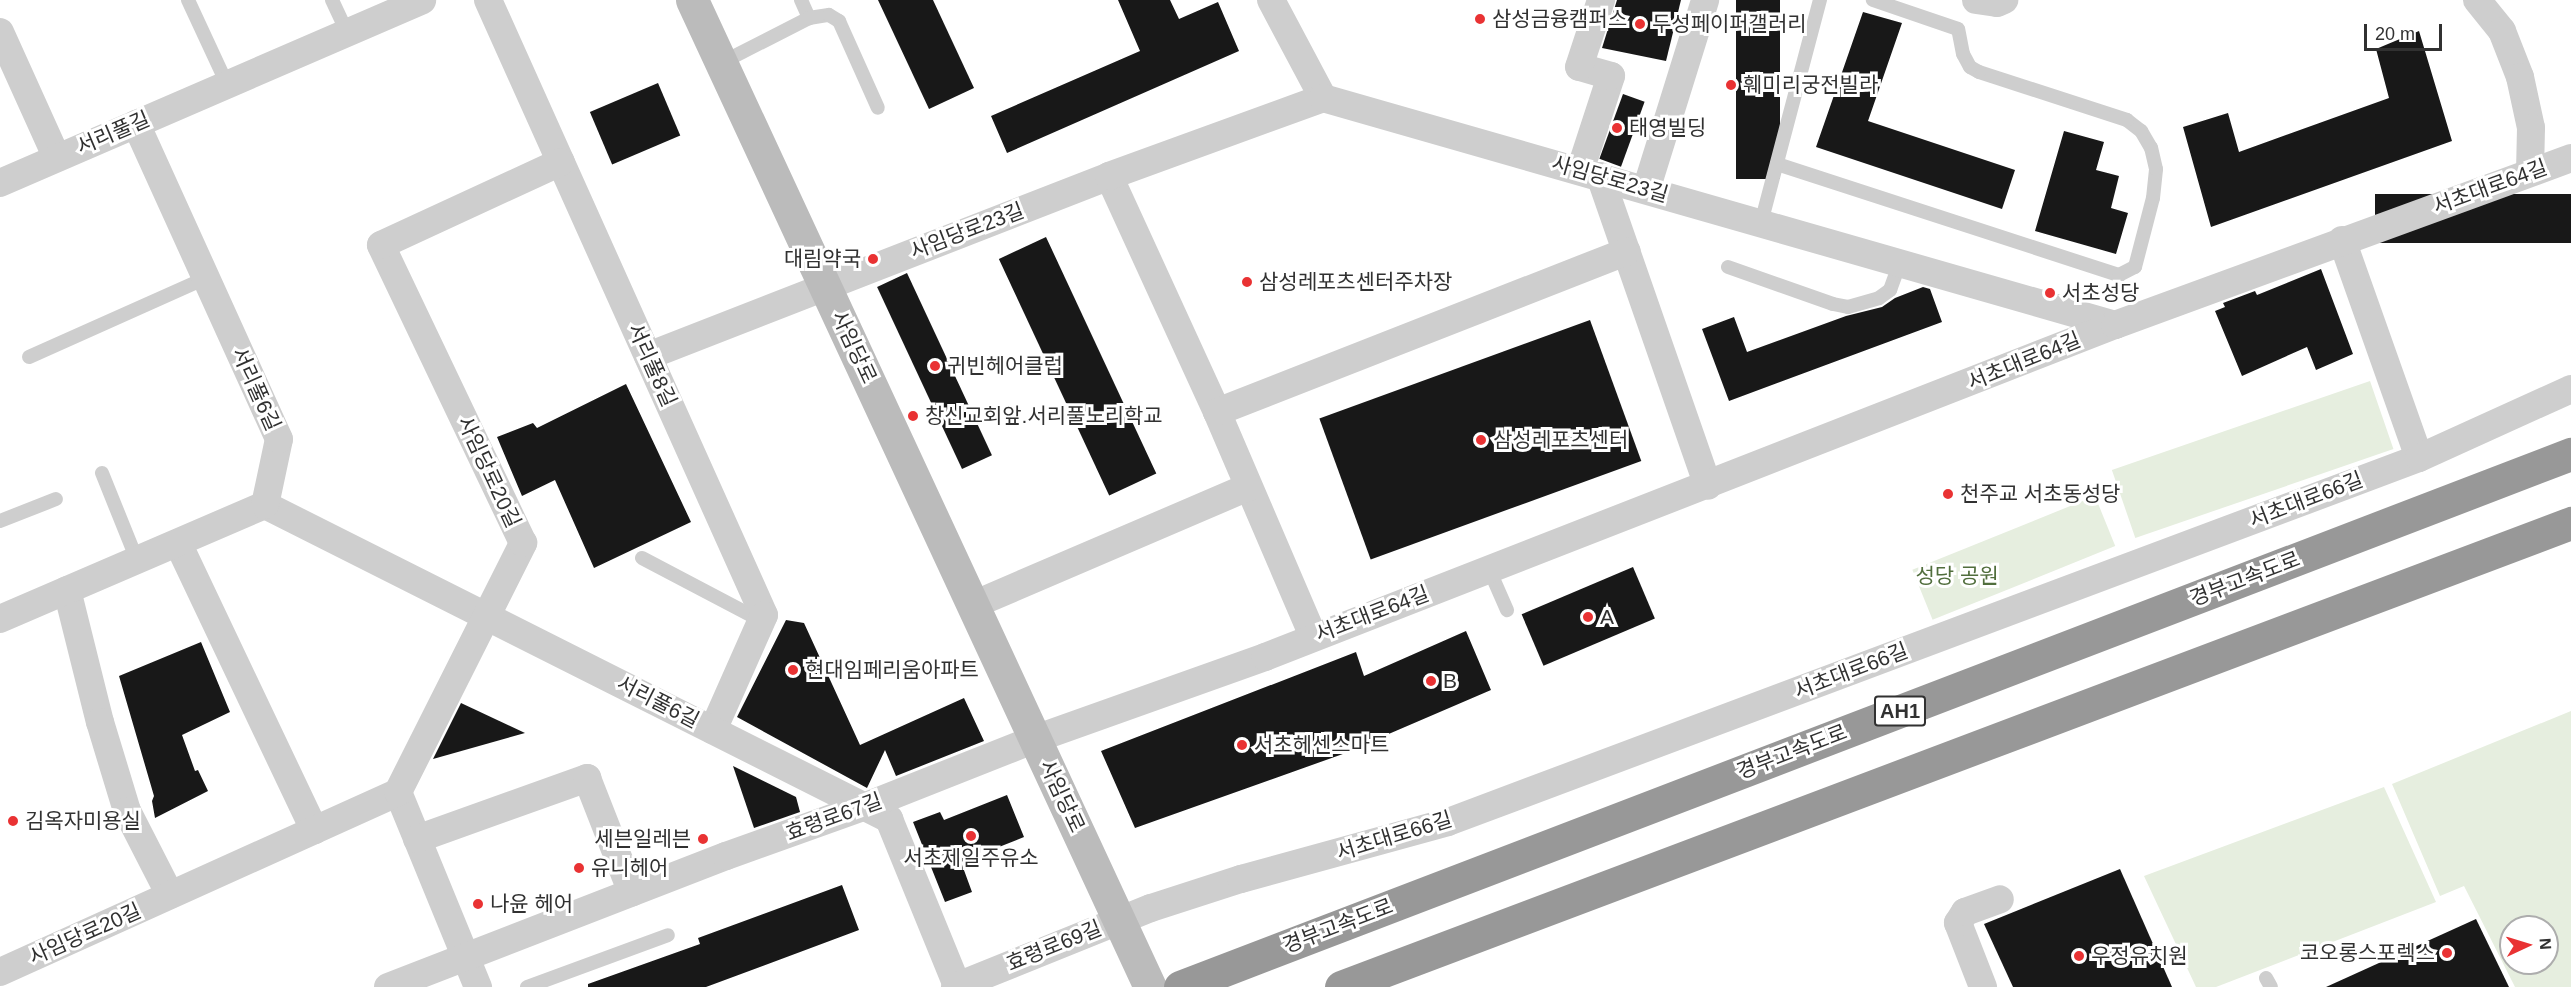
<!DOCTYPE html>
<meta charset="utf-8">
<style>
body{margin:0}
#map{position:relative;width:2571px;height:987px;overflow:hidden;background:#fff;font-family:Helvetica,"Noto Sans KR",sans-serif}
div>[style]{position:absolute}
.green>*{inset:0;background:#e6eedf;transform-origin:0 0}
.building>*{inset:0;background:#181818;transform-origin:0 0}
.lane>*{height:14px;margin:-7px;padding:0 7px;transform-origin:7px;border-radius:7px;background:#cecece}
.street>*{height:28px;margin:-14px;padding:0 14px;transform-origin:14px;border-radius:14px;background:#cecece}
.secondary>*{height:33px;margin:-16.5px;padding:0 16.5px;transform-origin:16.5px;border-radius:16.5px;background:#bbb}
.highway>*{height:33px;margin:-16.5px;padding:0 16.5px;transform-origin:16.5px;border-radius:16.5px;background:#989898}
.dots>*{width:16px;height:16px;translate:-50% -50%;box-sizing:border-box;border:3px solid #fff;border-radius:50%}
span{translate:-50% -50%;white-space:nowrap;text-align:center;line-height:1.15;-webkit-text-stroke:6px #fff;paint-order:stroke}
.shield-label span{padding:2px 4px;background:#fff;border:2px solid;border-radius:4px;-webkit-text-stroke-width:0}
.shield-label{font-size:20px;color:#313131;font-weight:700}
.poi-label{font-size:21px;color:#313131}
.left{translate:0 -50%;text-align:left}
.right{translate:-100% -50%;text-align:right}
.street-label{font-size:21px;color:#313131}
.park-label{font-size:21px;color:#516e3d}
.north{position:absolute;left:2499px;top:915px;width:60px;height:60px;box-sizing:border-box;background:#fff;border:2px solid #adadad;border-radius:50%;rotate:86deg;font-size:16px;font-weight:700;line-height:24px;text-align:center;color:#313131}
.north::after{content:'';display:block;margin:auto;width:21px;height:27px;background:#e93233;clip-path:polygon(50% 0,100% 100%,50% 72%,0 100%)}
.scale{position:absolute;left:2364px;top:24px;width:78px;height:27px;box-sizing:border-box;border:3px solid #313131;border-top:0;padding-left:8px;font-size:18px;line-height:21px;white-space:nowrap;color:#313131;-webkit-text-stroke:4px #fff;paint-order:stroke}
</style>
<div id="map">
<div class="green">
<div style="left:2370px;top:381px;width:72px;height:273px;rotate:71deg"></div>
<div style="left:2095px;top:496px;width:54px;height:197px;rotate:68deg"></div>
<div style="clip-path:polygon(evenodd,2571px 711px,2571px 987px,2515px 987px,2464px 886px,2440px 896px,2392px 784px,2571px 711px,2511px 927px,2547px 927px,2547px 963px,2511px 963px,2511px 927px)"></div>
<div style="clip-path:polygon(2384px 787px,2436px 902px,2216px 987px,2196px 987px,2144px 876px)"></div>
</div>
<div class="building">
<div style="clip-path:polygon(878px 0,933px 0,974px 88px,929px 109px)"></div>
<div style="clip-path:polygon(1118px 0,1170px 0,1179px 19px,1218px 2px,1239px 51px,1007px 153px,991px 116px,1140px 51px)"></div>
<div style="clip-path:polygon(1617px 0,1681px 0,1666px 61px,1602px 48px)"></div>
<div style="left:1736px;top:0;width:44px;height:179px"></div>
<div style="clip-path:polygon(1863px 12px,1902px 23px,1868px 121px,2015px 170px,2002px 209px,1816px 147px)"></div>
<div style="clip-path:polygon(2419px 31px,2452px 141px,2211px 227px,2183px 127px,2228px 113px,2239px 152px,2389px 98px,2376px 49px)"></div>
<div style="left:658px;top:83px;width:57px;height:74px;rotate:67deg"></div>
<div style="left:1623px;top:94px;width:23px;height:69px;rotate:20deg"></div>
<div style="clip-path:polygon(2064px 131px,2104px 142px,2096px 170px,2119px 176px,2111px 208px,2128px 213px,2116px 254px,2035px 231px)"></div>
<div style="left:2571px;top:194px;width:49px;height:196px;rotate:90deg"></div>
<div style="left:1046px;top:237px;width:261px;height:52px;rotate:65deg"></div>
<div style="clip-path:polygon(2321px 269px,2353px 354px,2316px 370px,2307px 347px,2242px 376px,2215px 311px,2225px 307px,2223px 303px,2255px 291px,2257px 295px)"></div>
<div style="left:907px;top:273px;width:201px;height:33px;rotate:65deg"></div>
<div style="clip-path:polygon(1923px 287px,1930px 289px,1942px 322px,1729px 401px,1702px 329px,1734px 317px,1747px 352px,1846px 316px,1882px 307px,1895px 298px)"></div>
<div style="left:1590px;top:320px;width:150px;height:288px;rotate:70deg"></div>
<div style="clip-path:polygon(626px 384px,691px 522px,594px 568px,555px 480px,522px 496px,497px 437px,533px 423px,537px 428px)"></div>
<div style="left:1633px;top:567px;width:56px;height:121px;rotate:67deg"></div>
<div style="clip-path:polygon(786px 620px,804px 623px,860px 745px,964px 698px,984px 741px,896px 776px,885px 750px,867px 788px,737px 717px)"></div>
<div style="clip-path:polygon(1466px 631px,1491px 690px,1384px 736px,1385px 739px,1135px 828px,1101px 751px,1356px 652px,1364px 676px)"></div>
<div style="clip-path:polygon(201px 642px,230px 712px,182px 735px,195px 771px,198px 770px,208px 791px,155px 818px,152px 801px,154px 796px,119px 676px)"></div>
<div style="clip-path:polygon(461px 703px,525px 733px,433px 759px)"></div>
<div style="clip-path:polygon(733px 766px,796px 797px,800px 812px,754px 828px)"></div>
<div style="clip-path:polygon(1007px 795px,1024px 837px,961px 862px,972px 892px,945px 902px,913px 822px,940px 812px,944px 820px)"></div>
<div style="clip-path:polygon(2120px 869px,2172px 987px,2013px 987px,1984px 924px)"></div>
<div style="clip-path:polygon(842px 885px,859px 930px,706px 987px,588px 987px,588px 984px,700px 944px,698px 938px)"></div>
<div style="clip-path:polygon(2476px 919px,2509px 987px,2326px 987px)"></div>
</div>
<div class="lane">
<div style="left:188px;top:0;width:93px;rotate:65.1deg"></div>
<div style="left:332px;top:0;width:35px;rotate:65deg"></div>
<div style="left:801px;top:0;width:20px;rotate:66deg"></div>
<div style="left:721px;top:63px;width:99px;rotate:-27.1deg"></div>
<div style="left:809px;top:18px;width:20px;rotate:-9deg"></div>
<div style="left:829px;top:15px;width:12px;rotate:31deg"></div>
<div style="left:839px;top:21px;width:95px;rotate:65.9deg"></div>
<div style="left:1777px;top:164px;width:360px;rotate:18deg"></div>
<div style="left:2119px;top:275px;width:18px;rotate:-27deg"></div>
<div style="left:2135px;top:267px;width:71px;rotate:-75.4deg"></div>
<div style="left:2153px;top:198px;width:29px;rotate:-84deg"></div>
<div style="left:2156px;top:169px;width:22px;rotate:-103deg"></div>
<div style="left:2151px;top:148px;width:20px;rotate:-120deg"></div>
<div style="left:2141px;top:131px;width:18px;rotate:-142deg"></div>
<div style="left:2127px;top:120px;width:156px;rotate:-162deg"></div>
<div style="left:1979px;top:72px;width:10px;rotate:-151deg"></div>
<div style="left:1970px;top:67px;width:15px;rotate:-118deg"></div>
<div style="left:1963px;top:54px;width:25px;rotate:-101deg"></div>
<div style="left:1958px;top:29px;width:90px;rotate:-161.2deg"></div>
<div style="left:1761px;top:223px;width:231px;rotate:-75.2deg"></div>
<div style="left:1728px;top:267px;width:111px;rotate:19.4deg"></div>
<div style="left:1833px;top:304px;width:15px;rotate:11deg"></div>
<div style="left:1848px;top:307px;width:32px;rotate:-16deg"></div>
<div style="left:1879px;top:298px;width:14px;rotate:-36deg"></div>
<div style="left:1890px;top:290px;width:29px;rotate:-70deg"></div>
<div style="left:29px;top:357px;width:194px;rotate:-24.1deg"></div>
<div style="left:102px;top:473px;width:94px;rotate:68.1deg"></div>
<div style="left:0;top:521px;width:60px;rotate:-21.4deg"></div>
<div style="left:642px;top:558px;width:136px;rotate:27.7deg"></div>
<div style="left:1489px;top:569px;width:45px;rotate:66.3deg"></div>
<div style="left:2266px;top:978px;width:10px;rotate:61deg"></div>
<div style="left:527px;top:987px;width:150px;rotate:-20.2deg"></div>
</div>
<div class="street">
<div style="left:488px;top:0;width:674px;rotate:65.83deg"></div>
<div style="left:764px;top:615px;width:126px;rotate:113.9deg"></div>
<div style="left:1271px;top:0;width:111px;rotate:62deg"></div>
<div style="left:1976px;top:0;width:21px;rotate:8deg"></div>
<div style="left:1997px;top:3px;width:8px;rotate:-23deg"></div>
<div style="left:2477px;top:0;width:40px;rotate:51deg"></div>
<div style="left:2502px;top:31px;width:49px;rotate:68.6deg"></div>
<div style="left:2520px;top:77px;width:52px;rotate:77.8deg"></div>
<div style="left:2531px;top:128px;width:44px;rotate:91.3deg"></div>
<div style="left:0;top:32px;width:138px;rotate:65.7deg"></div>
<div style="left:1580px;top:171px;width:100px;rotate:-71.9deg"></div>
<div style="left:1611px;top:76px;width:33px;rotate:-164deg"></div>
<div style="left:1579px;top:67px;width:71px;rotate:-71.8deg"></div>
<div style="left:1109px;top:176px;width:260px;rotate:65.4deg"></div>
<div style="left:1217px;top:412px;width:244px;rotate:66.8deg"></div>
<div style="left:1600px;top:176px;width:328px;rotate:70.8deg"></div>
<div style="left:0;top:183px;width:460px;rotate:-23.4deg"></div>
<div style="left:1646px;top:190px;width:199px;rotate:-72.7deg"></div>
<div style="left:2342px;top:240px;width:231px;rotate:70.5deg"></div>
<div style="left:648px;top:356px;width:495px;rotate:-21.3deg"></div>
<div style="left:1109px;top:176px;width:228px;rotate:-20deg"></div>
<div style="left:1323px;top:98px;width:824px;rotate:15.99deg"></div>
<div style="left:1217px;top:412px;width:440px;rotate:-21.4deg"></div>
<div style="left:265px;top:505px;width:699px;rotate:26.71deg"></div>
<div style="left:889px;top:819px;width:180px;rotate:67.8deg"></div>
<div style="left:178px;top:543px;width:318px;rotate:64.6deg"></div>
<div style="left:67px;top:590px;width:136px;rotate:76deg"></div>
<div style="left:100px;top:722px;width:93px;rotate:73.1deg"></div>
<div style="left:127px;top:811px;width:94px;rotate:62.9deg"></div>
<div style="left:973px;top:605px;width:299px;rotate:-23.2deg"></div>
<div style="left:0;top:619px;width:288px;rotate:-23.3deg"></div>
<div style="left:265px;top:505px;width:67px;rotate:-78deg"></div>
<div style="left:279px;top:439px;width:346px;rotate:-114.4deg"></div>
<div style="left:398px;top:792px;width:211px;rotate:67.7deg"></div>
<div style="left:417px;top:839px;width:181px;rotate:-19.7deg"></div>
<div style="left:587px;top:778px;width:123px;rotate:68.6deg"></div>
<div style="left:0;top:972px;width:437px;rotate:-24.3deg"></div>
<div style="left:398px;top:792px;width:279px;rotate:-63.3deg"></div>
<div style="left:523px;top:543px;width:330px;rotate:-115.5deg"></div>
<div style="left:381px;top:245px;width:198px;rotate:-24.8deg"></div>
<div style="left:388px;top:987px;width:362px;rotate:-21.2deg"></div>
<div style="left:726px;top:856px;width:149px;rotate:-19.7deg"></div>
<div style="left:866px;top:806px;width:182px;rotate:-21.6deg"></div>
<div style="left:1035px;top:739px;width:244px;rotate:-19.6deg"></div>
<div style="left:1265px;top:657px;width:913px;rotate:-21.34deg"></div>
<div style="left:2115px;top:325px;width:486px;rotate:-20.1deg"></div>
<div style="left:955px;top:987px;width:211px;rotate:-22deg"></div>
<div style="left:1151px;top:908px;width:95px;rotate:-17.9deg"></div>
<div style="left:1241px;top:879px;width:215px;rotate:-15.4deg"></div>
<div style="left:1448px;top:822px;width:1037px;rotate:-20.55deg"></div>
<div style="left:2419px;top:458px;width:167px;rotate:-24.4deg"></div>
<div style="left:1983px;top:987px;width:69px;rotate:-111.3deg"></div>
<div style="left:1958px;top:923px;width:13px;rotate:-58deg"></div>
<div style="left:1965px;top:912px;width:37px;rotate:-20deg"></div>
</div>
<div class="secondary">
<div style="left:692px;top:0;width:1088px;rotate:65.11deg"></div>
</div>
<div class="highway">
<div style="left:1180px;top:987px;width:1490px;rotate:-20.97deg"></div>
<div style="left:1341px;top:987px;width:1315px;rotate:-20.67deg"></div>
</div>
<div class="dots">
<div style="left:1480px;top:19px;background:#e93233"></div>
<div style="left:1640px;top:24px;background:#e93233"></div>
<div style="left:1731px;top:85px;background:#e93233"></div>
<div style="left:1617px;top:128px;background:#e93233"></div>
<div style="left:873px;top:259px;background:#e93233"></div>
<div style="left:1247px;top:282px;background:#e93233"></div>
<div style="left:2050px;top:293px;background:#e93233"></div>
<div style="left:935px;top:366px;background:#e93233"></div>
<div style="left:913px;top:416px;background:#e93233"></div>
<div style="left:1481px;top:440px;background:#e93233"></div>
<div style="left:1948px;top:494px;background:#e93233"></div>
<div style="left:1588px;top:617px;background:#e93233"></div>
<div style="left:793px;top:670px;background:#e93233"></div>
<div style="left:1431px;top:681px;background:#e93233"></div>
<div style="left:1242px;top:745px;background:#e93233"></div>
<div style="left:13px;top:821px;background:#e93233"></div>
<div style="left:971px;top:836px;background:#e93233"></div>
<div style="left:703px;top:839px;background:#e93233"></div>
<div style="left:579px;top:868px;background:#e93233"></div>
<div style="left:478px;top:904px;background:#e93233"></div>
<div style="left:2447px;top:953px;background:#e93233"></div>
<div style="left:2079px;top:956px;background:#e93233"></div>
</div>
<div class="shield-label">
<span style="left:1900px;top:711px">AH1</span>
</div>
<div class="poi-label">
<span class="left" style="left:1492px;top:19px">삼성금융캠퍼스</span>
<span class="left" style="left:1652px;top:24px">두성페이퍼갤러리</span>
<span class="left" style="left:1743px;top:85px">훼미리궁전빌라</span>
<span class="left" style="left:1629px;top:128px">태영빌딩</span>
<span class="right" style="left:861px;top:259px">대림약국</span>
<span class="left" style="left:1259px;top:282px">삼성레포츠센터주차장</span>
<span class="left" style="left:2062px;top:293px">서초성당</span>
<span class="left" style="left:947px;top:366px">귀빈헤어클럽</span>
<span class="left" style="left:925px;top:416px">창신교회앞.서리풀노리학교</span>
<span class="left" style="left:1493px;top:440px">삼성레포츠센터</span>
<span class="left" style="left:1960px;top:494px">천주교 서초동성당</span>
<span class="left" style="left:1600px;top:617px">A</span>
<span class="left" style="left:805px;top:670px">현대임페리움아파트</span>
<span class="left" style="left:1443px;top:681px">B</span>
<span class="left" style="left:1254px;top:745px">서초헤센스마트</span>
<span class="left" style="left:25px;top:821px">김옥자미용실</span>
<span class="right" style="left:691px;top:839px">세븐일레븐</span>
<span style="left:971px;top:858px">서초제일주유소</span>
<span class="left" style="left:591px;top:868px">유니헤어</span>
<span class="left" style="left:490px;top:904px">나윤 헤어</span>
<span class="right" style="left:2435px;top:953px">코오롱스포렉스</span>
<span class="left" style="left:2091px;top:956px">우정유치원</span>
</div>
<div class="street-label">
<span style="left:113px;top:133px;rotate:-23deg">서리풀길</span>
<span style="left:1610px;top:179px;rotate:16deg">사임당로23길</span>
<span style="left:2490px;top:187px;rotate:-20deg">서초대로64길</span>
<span style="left:967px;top:231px;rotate:-21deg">사임당로23길</span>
<span style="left:854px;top:347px;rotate:65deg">사임당로</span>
<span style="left:2024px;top:361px;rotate:-22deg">서초대로64길</span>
<span style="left:652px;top:365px;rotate:66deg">서리풀8길</span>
<span style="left:256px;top:389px;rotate:66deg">서리풀6길</span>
<span style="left:489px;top:472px;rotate:65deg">사임당로20길</span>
<span style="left:2306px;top:500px;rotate:-21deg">서초대로66길</span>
<span style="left:2245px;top:579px;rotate:-21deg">경부고속도로</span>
<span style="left:1372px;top:614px;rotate:-21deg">서초대로64길</span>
<span style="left:1851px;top:671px;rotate:-21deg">서초대로66길</span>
<span style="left:658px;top:702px;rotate:27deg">서리풀6길</span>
<span style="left:1792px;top:752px;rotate:-21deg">경부고속도로</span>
<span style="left:1062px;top:796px;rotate:65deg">사임당로</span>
<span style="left:834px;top:817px;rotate:-20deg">효령로67길</span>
<span style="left:1394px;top:836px;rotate:-17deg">서초대로66길</span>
<span style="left:1338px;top:926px;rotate:-21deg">경부고속도로</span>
<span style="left:85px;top:934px;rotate:-24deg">사임당로20길</span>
<span style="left:1054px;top:946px;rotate:-22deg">효령로69길</span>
</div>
<div class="park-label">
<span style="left:1957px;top:576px">성당 공원</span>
</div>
<div class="north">N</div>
<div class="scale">20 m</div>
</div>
